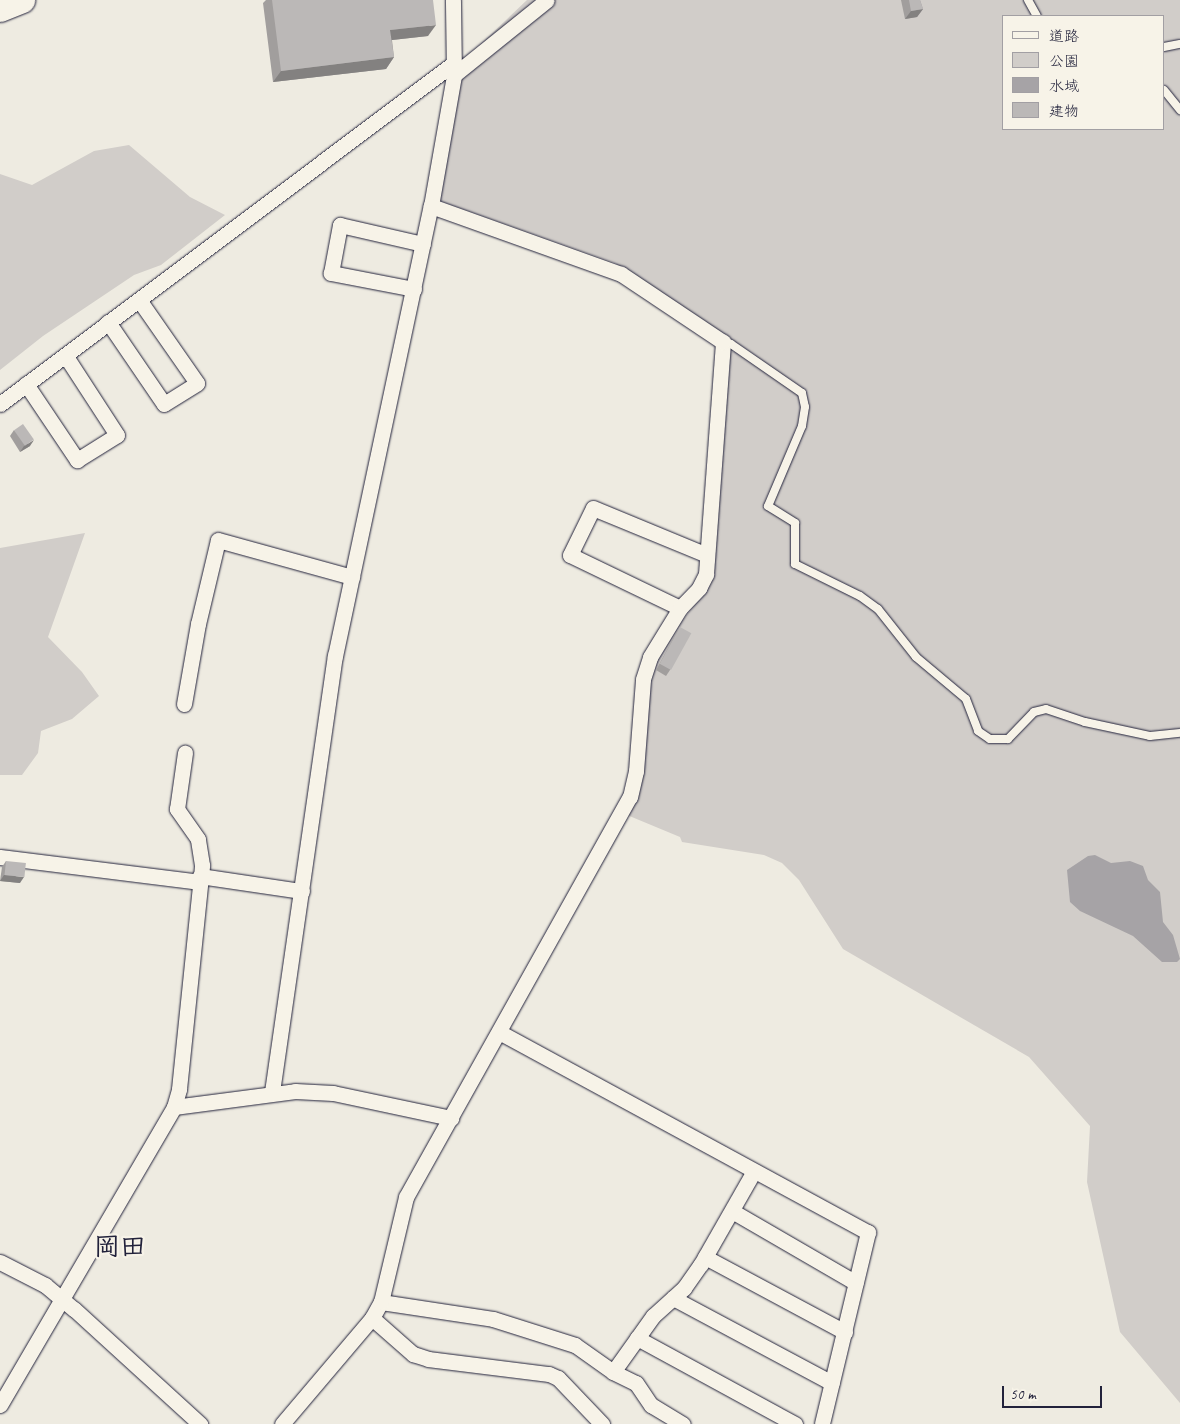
<!DOCTYPE html>
<meta charset="utf-8">
<style>
body{margin:0}
#map{position:relative;width:1180px;height:1424px;overflow:hidden;background:#eeebe1;font-family:Caveat,"Klee One",sans-serif}
div>[style]{position:absolute}
.green>*{inset:0;background:#d1cdc9}
.water>*{inset:0;background:#a6a3a6}
.roads{filter:drop-shadow(0 0 1px #22223b) drop-shadow(0 0 1px #22223b)}
.service>*{height:8px;margin:-4px;padding:0 4px;transform-origin:4px;border-radius:4px;background:#f7f3e8}
.minor>*{height:15px;margin:-7.5px;padding:0 7.5px;transform-origin:7.5px;border-radius:7.5px;background:#f7f3e8}
.primary>*{height:25px;margin:-12.5px;padding:0 12.5px;transform-origin:12.5px;border-radius:12.5px;background:#f7f3e8}
.wall>*{inset:0;background:#a19e9d}
.shaded-wall>*{inset:0;background:#838180}
.building>*{inset:0;background:#bbb8b7;transform-origin:0 0}
span{translate:-50% -50%;white-space:nowrap;text-align:center;line-height:1.15;-webkit-text-stroke:4.5px #f7f3e8;paint-order:stroke}
.quarter-label{font-size:26px;color:#22223b;font-weight:700}
.legend{position:absolute;left:1002px;top:15px;width:162px;height:115px;box-sizing:border-box;background:#f7f3e8;border:1px solid #a29fa3;margin:0;padding:6px 9px;list-style:none;font-size:15px;color:#22223b}
.legend li{display:flex;align-items:center;gap:10px;height:25px}
.legend b{width:25px;border:1px solid #a29fa3}
.scale{position:absolute;left:1002px;top:1386px;width:100px;height:22px;box-sizing:border-box;border:2px solid #22223b;border-top:0;padding-left:6px;font-size:15px;line-height:18px;white-space:nowrap;color:#22223b;-webkit-text-stroke:4px #f7f3e8;paint-order:stroke}
</style>
<div id="map">
<div class="green">
<div style="clip-path:polygon(evenodd,527px 0,1180px 0,1180px 1403px,1120px 1332px,1087px 1182px,1090px 1126px,1029px 1057px,843px 949px,799px 880px,782px 863px,764px 855px,682px 842px,680px 837px,627px 815px,639px 704px,657px 652px,704px 593px,728px 353px,736px 351px,752px 360px,755px 355px,615px 263px,440px 201px,456px 86px,466px 58px,527px 0,1004px 16px,1164px 16px,1164px 129px,1004px 129px,1004px 16px)"></div>
<div style="clip-path:polygon(129px 145px,190px 197px,225px 215px,161px 265px,134px 275px,43px 336px,0 370px,0 174px,32px 185px,94px 151px)"></div>
<div style="clip-path:polygon(85px 533px,48px 637px,82px 672px,99px 696px,72px 719px,41px 731px,38px 753px,22px 775px,0 775px,0 548px)"></div>
</div>
<div class="water">
<div style="clip-path:polygon(1095px 855px,1111px 863px,1130px 861px,1143px 866px,1148px 880px,1160px 892px,1163px 922px,1173px 935px,1180px 959px,1177px 962px,1162px 962px,1133px 936px,1080px 911px,1070px 902px,1067px 870px,1088px 856px)"></div>
</div>
<div class="roads">
<div class="service">
<div style="left:1028px;top:0;width:18px;rotate:61deg"></div>
<div style="left:1164px;top:47px;width:16px;rotate:-11deg"></div>
<div style="left:1164px;top:90px;width:26px;rotate:51deg"></div>
<div style="left:723px;top:342px;width:8px;rotate:14deg"></div>
<div style="left:731px;top:344px;width:86px;rotate:34.6deg"></div>
<div style="left:802px;top:393px;width:14px;rotate:78deg"></div>
<div style="left:805px;top:407px;width:19px;rotate:99deg"></div>
<div style="left:802px;top:426px;width:87px;rotate:113deg"></div>
<div style="left:768px;top:506px;width:32px;rotate:32deg"></div>
<div style="left:795px;top:523px;width:41px;rotate:90deg"></div>
<div style="left:795px;top:564px;width:72px;rotate:26.2deg"></div>
<div style="left:860px;top:596px;width:22px;rotate:36deg"></div>
<div style="left:878px;top:609px;width:61px;rotate:51.6deg"></div>
<div style="left:916px;top:657px;width:65px;rotate:40deg"></div>
<div style="left:966px;top:699px;width:34px;rotate:69deg"></div>
<div style="left:978px;top:731px;width:14px;rotate:34deg"></div>
<div style="left:990px;top:739px;width:18px"></div>
<div style="left:1008px;top:739px;width:37px;rotate:-46deg"></div>
<div style="left:1034px;top:712px;width:12px;rotate:-14deg"></div>
<div style="left:1046px;top:709px;width:41px;rotate:18.4deg"></div>
<div style="left:1085px;top:722px;width:66px;rotate:12.2deg"></div>
<div style="left:1150px;top:736px;width:30px;rotate:-6deg"></div>
</div>
<div class="minor">
<div style="left:454px;top:75px;width:119px;rotate:-38.9deg"></div>
<div style="left:414px;top:289px;width:85px;rotate:-169.1deg"></div>
<div style="left:331px;top:273px;width:49px;rotate:-79.4deg"></div>
<div style="left:340px;top:225px;width:85px;rotate:12.9deg"></div>
<div style="left:108px;top:322px;width:99px;rotate:55.7deg"></div>
<div style="left:164px;top:404px;width:39px;rotate:-32deg"></div>
<div style="left:197px;top:383px;width:101px;rotate:-124.9deg"></div>
<div style="left:26px;top:384px;width:92px;rotate:56.1deg"></div>
<div style="left:77px;top:460px;width:47px;rotate:-32deg"></div>
<div style="left:117px;top:435px;width:95px;rotate:-123deg"></div>
<div style="left:0;top:404px;width:568px;rotate:-36.91deg"></div>
<div style="left:680px;top:608px;width:122px;rotate:-154.3deg"></div>
<div style="left:570px;top:555px;width:52px;rotate:-63.9deg"></div>
<div style="left:593px;top:508px;width:123px;rotate:22.4deg"></div>
<div style="left:184px;top:704px;width:81px;rotate:-80.1deg"></div>
<div style="left:198px;top:624px;width:86px;rotate:-76.6deg"></div>
<div style="left:218px;top:540px;width:139px;rotate:15.4deg"></div>
<div style="left:0;top:857px;width:202px;rotate:7.1deg"></div>
<div style="left:200px;top:876px;width:103px;rotate:8.4deg"></div>
<div style="left:499px;top:1032px;width:420px;rotate:28.5deg"></div>
<div style="left:868px;top:1232px;width:197px;rotate:103.5deg"></div>
<div style="left:272px;top:1092px;width:441px;rotate:-81.8deg"></div>
<div style="left:335px;top:656px;width:460px;rotate:-78deg"></div>
<div style="left:431px;top:206px;width:133px;rotate:-80deg"></div>
<div style="left:454px;top:75px;width:75px;rotate:-90.8deg"></div>
<div style="left:174px;top:1107px;width:122px;rotate:-7.5deg"></div>
<div style="left:295px;top:1091px;width:38px;rotate:3deg"></div>
<div style="left:333px;top:1093px;width:121px;rotate:12deg"></div>
<div style="left:732px;top:1211px;width:143px;rotate:30.1deg"></div>
<div style="left:705px;top:1257px;width:159px;rotate:28.2deg"></div>
<div style="left:0;top:1262px;width:51px;rotate:27.1deg"></div>
<div style="left:45px;top:1285px;width:38px;rotate:40deg"></div>
<div style="left:74px;top:1309px;width:171px;rotate:42.4deg"></div>
<div style="left:673px;top:1298px;width:180px;rotate:28.1deg"></div>
<div style="left:381px;top:1302px;width:113px;rotate:8.6deg"></div>
<div style="left:493px;top:1319px;width:86px;rotate:17.6deg"></div>
<div style="left:575px;top:1345px;width:47px;rotate:35.4deg"></div>
<div style="left:613px;top:1372px;width:25px;rotate:26deg"></div>
<div style="left:636px;top:1383px;width:27px;rotate:56deg"></div>
<div style="left:651px;top:1405px;width:37px;rotate:31deg"></div>
<div style="left:372px;top:1318px;width:55px;rotate:41.3deg"></div>
<div style="left:413px;top:1354px;width:16px;rotate:18deg"></div>
<div style="left:428px;top:1359px;width:122px;rotate:7.1deg"></div>
<div style="left:549px;top:1374px;width:10px;rotate:24deg"></div>
<div style="left:558px;top:1378px;width:64px;rotate:46.3deg"></div>
<div style="left:637px;top:1338px;width:180px;rotate:28.6deg"></div>
<div style="left:613px;top:1372px;width:69px;rotate:-54.5deg"></div>
<div style="left:653px;top:1316px;width:42px;rotate:-42.1deg"></div>
<div style="left:684px;top:1288px;width:29px;rotate:-55deg"></div>
<div style="left:701px;top:1264px;width:105px;rotate:-60.3deg"></div>
<div style="left:0;top:1405px;width:345px;rotate:-59.7deg"></div>
<div style="left:174px;top:1107px;width:19px;rotate:-74deg"></div>
<div style="left:179px;top:1089px;width:225px;rotate:-84.1deg"></div>
<div style="left:202px;top:865px;width:26px;rotate:-99deg"></div>
<div style="left:198px;top:839px;width:37px;rotate:-125deg"></div>
<div style="left:177px;top:809px;width:57px;rotate:-81.9deg"></div>
<div style="left:282px;top:1424px;width:139px;rotate:-49.7deg"></div>
<div style="left:372px;top:1318px;width:18px;rotate:-61deg"></div>
<div style="left:381px;top:1302px;width:108px;rotate:-76.6deg"></div>
<div style="left:406px;top:1197px;width:458px;rotate:-60.8deg"></div>
<div style="left:630px;top:797px;width:27px;rotate:-77deg"></div>
<div style="left:636px;top:771px;width:92px;rotate:-85.6deg"></div>
<div style="left:643px;top:679px;width:23px;rotate:-72deg"></div>
<div style="left:650px;top:657px;width:57px;rotate:-58.5deg"></div>
<div style="left:680px;top:608px;width:28px;rotate:-46deg"></div>
<div style="left:699px;top:588px;width:16px;rotate:-63deg"></div>
<div style="left:706px;top:574px;width:233px;rotate:-85.8deg"></div>
<div style="left:723px;top:342px;width:123px;rotate:-146.3deg"></div>
<div style="left:621px;top:274px;width:202px;rotate:-160.3deg"></div>
</div>
<div class="primary">
<div style="left:0;top:9px;width:24px;rotate:-22deg"></div>
</div>
</div>
<div class="wall">
<div style="clip-path:polygon(266px 0,433px 0,428px 36px,392px 40px,394px 57px,386px 69px,273px 82px,263px 3px)"></div>
<div style="clip-path:polygon(901px 0,920px 0,923px 9px,917px 17px,905px 19px)"></div>
<div style="clip-path:polygon(14px 430px,30px 446px,20px 452px,10px 436px)"></div>
<div style="clip-path:polygon(680px 627px,670px 670px,666px 676px,656px 670px,676px 633px)"></div>
<div style="clip-path:polygon(6px 861px,20px 883px,0 881px,2px 867px)"></div>
</div>
<div class="shaded-wall">
<div style="clip-path:polygon(923px 9px,917px 17px,905px 19px,911px 11px)"></div>
<div style="clip-path:polygon(436px 25px,428px 36px,383px 41px,390px 30px)"></div>
<div style="clip-path:polygon(394px 57px,386px 69px,273px 82px,281px 71px)"></div>
<div style="clip-path:polygon(34px 440px,30px 446px,20px 452px,24px 446px)"></div>
<div style="clip-path:polygon(4px 875px,24px 877px,20px 883px,0 881px)"></div>
</div>
<div class="building">
<div style="clip-path:polygon(272px 0,433px 0,436px 25px,390px 30px,394px 57px,281px 71px)"></div>
<div style="clip-path:polygon(909px 0,920px 0,923px 9px,911px 11px)"></div>
<div style="left:23px;top:424px;width:19px;height:11px;rotate:55deg"></div>
<div style="left:680px;top:627px;width:13px;height:42px;rotate:29deg"></div>
<div style="left:6px;top:861px;width:20px;height:14px;rotate:6deg"></div>
</div>
<div class="quarter-label">
<span style="left:120px;top:1247px">岡田</span>
</div>
<ul class="legend">
<li><b style="height:6px;background:#f7f3e8"></b>道路</li>
<li><b style="height:14px;background:#d1cdc9"></b>公園</li>
<li><b style="height:14px;background:#a6a3a6"></b>水域</li>
<li><b style="height:14px;background:#bbb8b7"></b>建物</li>
</ul>
<div class="scale">50 m</div>
</div>
